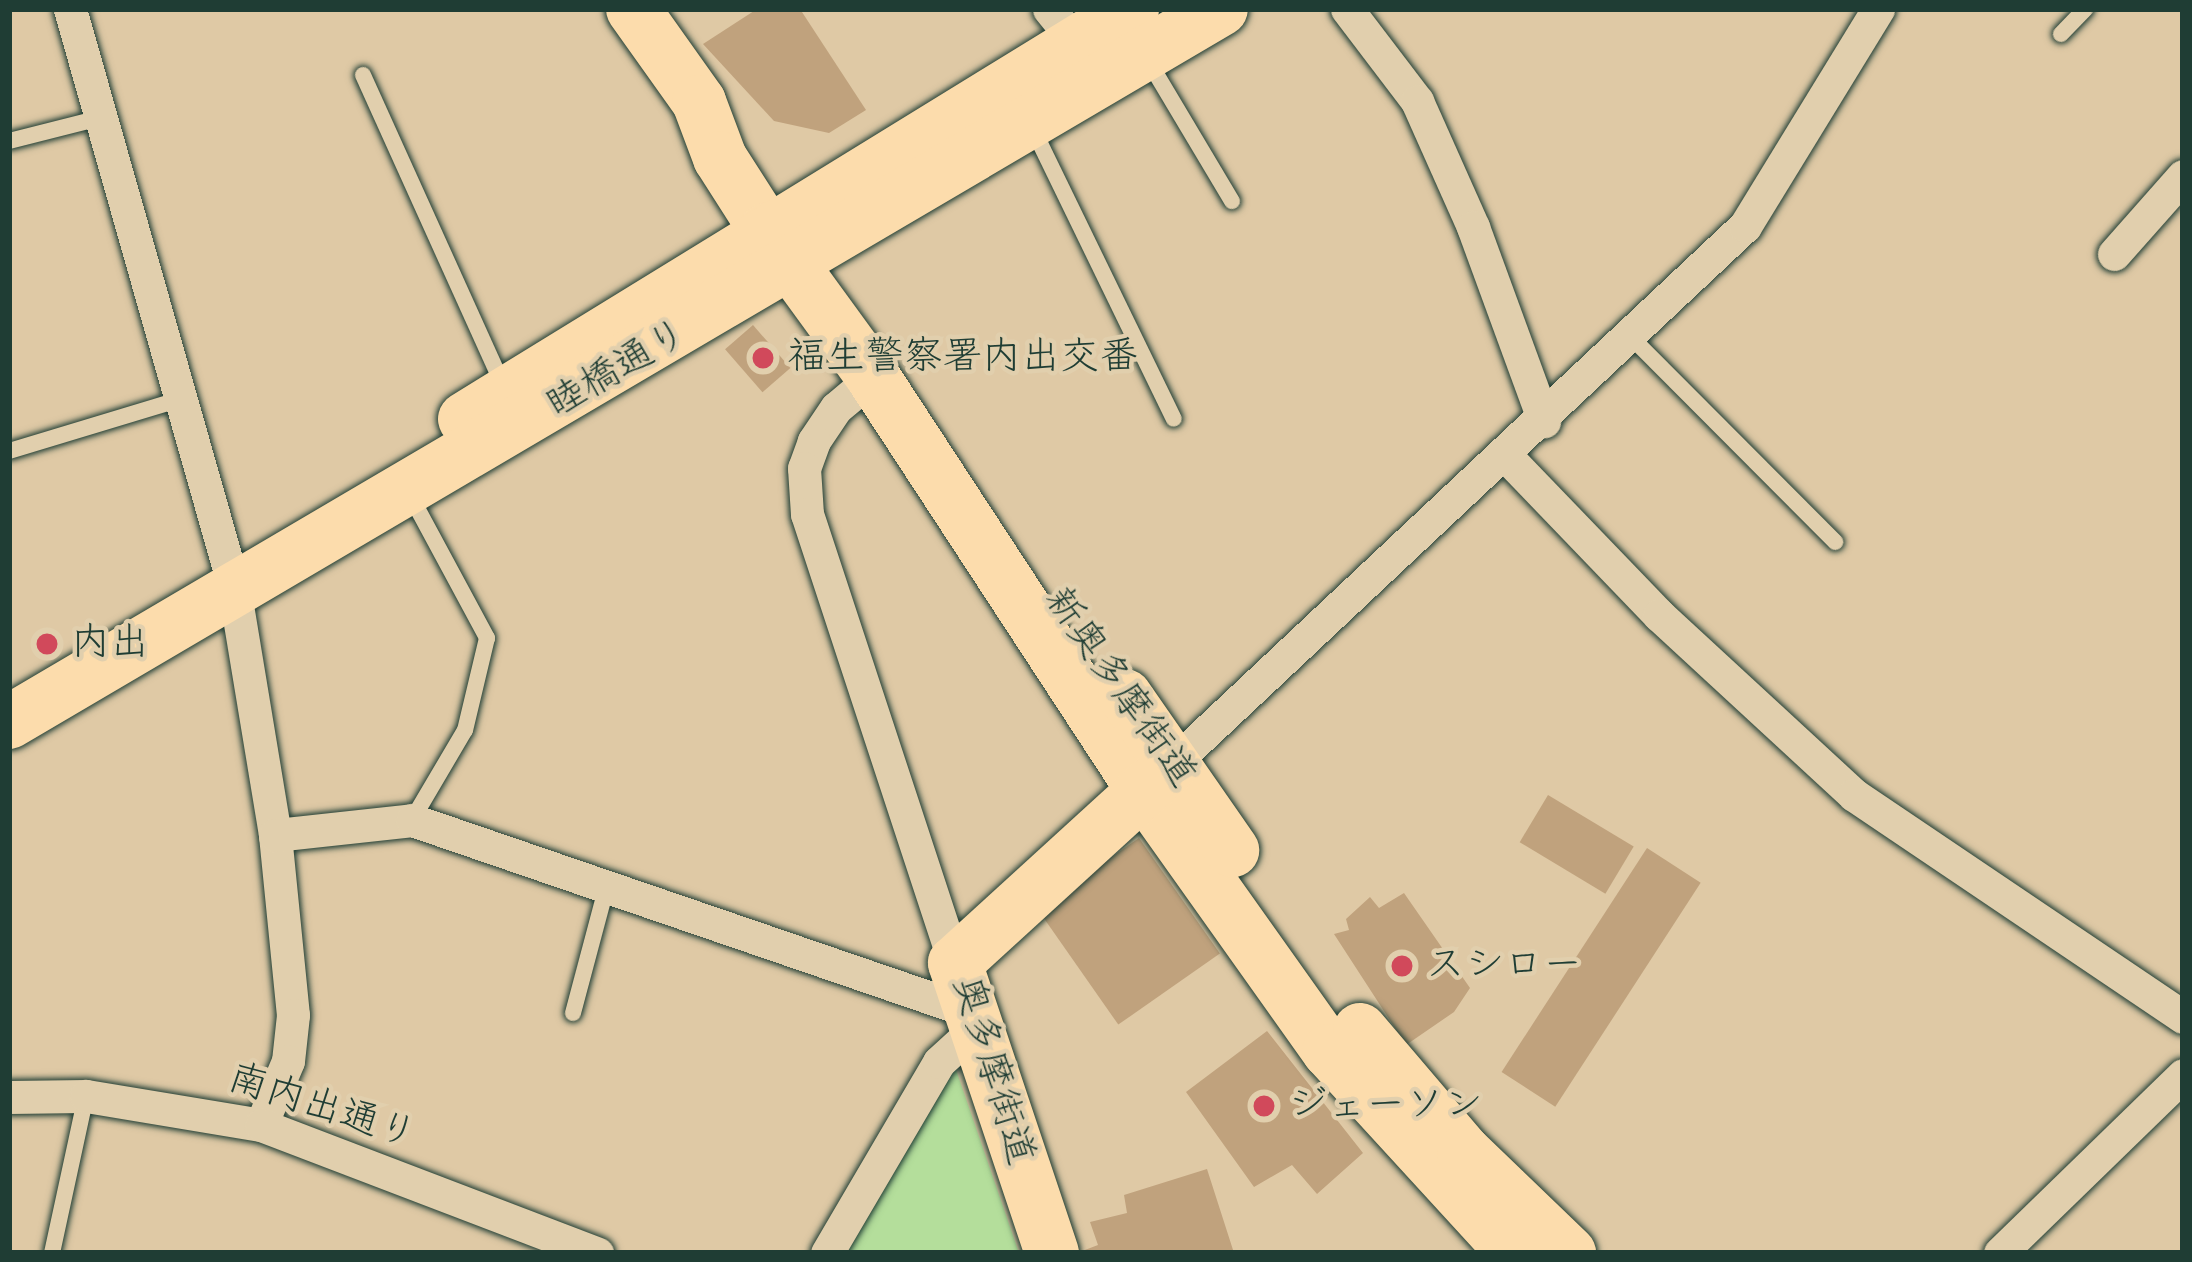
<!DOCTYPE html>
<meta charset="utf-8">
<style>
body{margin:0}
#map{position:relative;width:2192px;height:1262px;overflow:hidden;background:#dfc9a5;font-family:Mynerve,"Klee One",sans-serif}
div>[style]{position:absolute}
.green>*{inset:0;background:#b4de9b}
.building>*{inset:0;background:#c0a27d;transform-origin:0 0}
.roads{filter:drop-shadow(0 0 3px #1f3d34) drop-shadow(0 0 3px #1f3d34)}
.lane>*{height:16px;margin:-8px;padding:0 8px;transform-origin:8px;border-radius:8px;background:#e1cfad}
.street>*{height:33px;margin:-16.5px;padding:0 16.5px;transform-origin:16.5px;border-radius:16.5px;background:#e1cfad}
.primary>*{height:54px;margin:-27px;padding:0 27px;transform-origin:27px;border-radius:27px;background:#fcdcac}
.dots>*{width:33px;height:33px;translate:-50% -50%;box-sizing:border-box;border:6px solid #e1cfad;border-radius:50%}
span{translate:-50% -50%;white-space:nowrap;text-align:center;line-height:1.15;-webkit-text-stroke:9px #e1cfad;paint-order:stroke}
.poi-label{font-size:39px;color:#1f3d34}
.left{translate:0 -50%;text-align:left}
.street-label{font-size:39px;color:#1f3d34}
.frame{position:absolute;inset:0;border:12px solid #1f3d34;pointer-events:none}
</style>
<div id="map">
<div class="green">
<div style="clip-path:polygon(953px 1061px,1019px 1253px,839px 1253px)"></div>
</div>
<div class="building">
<div style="clip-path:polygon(757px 9px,800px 9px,866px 110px,829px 133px,774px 121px,703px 44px)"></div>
<div style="left:753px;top:325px;width:57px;height:37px;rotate:49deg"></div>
<div style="left:1548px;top:795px;width:100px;height:55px;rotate:31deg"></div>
<div style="left:1139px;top:838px;width:141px;height:124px;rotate:55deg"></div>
<div style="left:1647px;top:848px;width:64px;height:267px;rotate:33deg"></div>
<div style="clip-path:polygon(1404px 893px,1470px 988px,1454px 1012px,1406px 1045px,1334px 934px,1349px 930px,1346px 919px,1370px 897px,1379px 908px)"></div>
<div style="clip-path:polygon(1267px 1031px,1363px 1153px,1317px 1194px,1292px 1165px,1254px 1187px,1186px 1092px)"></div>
<div style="clip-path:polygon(1207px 1169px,1234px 1253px,1077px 1253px,1098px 1245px,1090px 1222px,1127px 1213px,1124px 1195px)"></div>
</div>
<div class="roads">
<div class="lane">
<div style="left:2061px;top:34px;width:35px;rotate:-46deg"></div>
<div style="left:1149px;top:62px;width:162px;rotate:59.2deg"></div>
<div style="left:363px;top:75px;width:342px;rotate:65.7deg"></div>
<div style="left:1033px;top:129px;width:322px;rotate:64.1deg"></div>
<div style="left:9px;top:141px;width:94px;rotate:-14.2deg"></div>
<div style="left:1632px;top:338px;width:288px;rotate:45.1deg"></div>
<div style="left:9px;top:451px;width:180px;rotate:-16.8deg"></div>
<div style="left:409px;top:493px;width:165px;rotate:61.7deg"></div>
<div style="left:487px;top:638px;width:95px;rotate:103.4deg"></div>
<div style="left:465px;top:730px;width:104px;rotate:120.5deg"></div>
<div style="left:573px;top:1013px;width:137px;rotate:-75.1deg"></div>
<div style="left:52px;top:1253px;width:161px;rotate:-77.8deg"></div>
</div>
<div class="street">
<div style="left:70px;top:9px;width:601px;rotate:74.16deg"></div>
<div style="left:234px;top:587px;width:251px;rotate:80.6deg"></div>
<div style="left:275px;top:835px;width:181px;rotate:84.3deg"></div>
<div style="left:293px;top:1015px;width:46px;rotate:96.2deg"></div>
<div style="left:288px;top:1061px;width:69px;rotate:112.9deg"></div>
<div style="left:1049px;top:9px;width:41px;rotate:50.9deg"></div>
<div style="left:1347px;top:9px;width:116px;rotate:52.7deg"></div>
<div style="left:1417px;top:101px;width:138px;rotate:66deg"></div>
<div style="left:1473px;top:227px;width:207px;rotate:69.9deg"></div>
<div style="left:2114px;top:254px;width:104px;rotate:-48.5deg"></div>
<div style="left:873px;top:377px;width:48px;rotate:140deg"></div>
<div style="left:836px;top:408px;width:40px;rotate:124deg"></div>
<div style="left:814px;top:441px;width:29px;rotate:110deg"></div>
<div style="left:804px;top:468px;width:46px;rotate:86.3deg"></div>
<div style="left:807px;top:514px;width:473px;rotate:71.8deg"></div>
<div style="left:1507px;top:457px;width:219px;rotate:46.1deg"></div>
<div style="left:1659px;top:615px;width:265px;rotate:42.7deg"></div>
<div style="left:1854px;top:795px;width:397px;rotate:34deg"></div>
<div style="left:1172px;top:764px;width:786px;rotate:-43.2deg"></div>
<div style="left:1745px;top:226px;width:255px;rotate:-58.5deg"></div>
<div style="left:275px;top:835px;width:138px;rotate:-6.2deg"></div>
<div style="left:412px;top:820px;width:586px;rotate:18.93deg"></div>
<div style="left:9px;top:1097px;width:77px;rotate:-0.7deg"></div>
<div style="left:86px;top:1096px;width:177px;rotate:9.4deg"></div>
<div style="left:261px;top:1125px;width:360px;rotate:20.9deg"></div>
<div style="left:827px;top:1253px;width:221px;rotate:-59.6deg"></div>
<div style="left:939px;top:1062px;width:46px;rotate:-42.4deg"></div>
<div style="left:2000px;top:1253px;width:255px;rotate:-44.2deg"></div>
</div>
<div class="primary">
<div style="left:633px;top:9px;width:114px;rotate:54.6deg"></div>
<div style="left:699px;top:102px;width:60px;rotate:69.4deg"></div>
<div style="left:720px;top:158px;width:85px;rotate:57.4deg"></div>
<div style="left:766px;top:230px;width:182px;rotate:53.9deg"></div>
<div style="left:873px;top:377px;width:491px;rotate:56.8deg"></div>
<div style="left:1142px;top:788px;width:323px;rotate:54.6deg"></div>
<div style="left:1329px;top:1051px;width:274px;rotate:47.5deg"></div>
<div style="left:465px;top:419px;width:783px;rotate:-31.58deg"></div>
<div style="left:1125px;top:696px;width:188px;rotate:55.2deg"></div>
<div style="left:9px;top:722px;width:1406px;rotate:-30.47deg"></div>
<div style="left:1360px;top:1030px;width:160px;rotate:49.6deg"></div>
<div style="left:1464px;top:1152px;width:146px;rotate:43.9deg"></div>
<div style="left:1052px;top:1253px;width:306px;rotate:-108.5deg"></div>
<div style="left:955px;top:963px;width:292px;rotate:-42.4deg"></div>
</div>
</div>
<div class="dots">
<div style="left:763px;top:358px;background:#d1495b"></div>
<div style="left:47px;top:644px;background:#d1495b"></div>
<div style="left:1402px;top:966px;background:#d1495b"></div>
<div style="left:1264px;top:1106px;background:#d1495b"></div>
</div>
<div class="poi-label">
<span class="left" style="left:787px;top:358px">福生警察署内出交番</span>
<span class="left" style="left:71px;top:644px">内出</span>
<span class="left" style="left:1426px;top:966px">スシロー</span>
<span class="left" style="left:1288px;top:1106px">ジェーソン</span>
</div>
<div class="street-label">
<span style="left:618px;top:370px;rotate:-30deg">睦橋通り</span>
<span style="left:1119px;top:688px;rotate:55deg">新奥多摩街道</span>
<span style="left:992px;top:1071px;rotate:73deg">奥多摩街道</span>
<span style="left:322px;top:1108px;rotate:18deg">南内出通り</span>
</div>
<div class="frame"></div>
</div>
